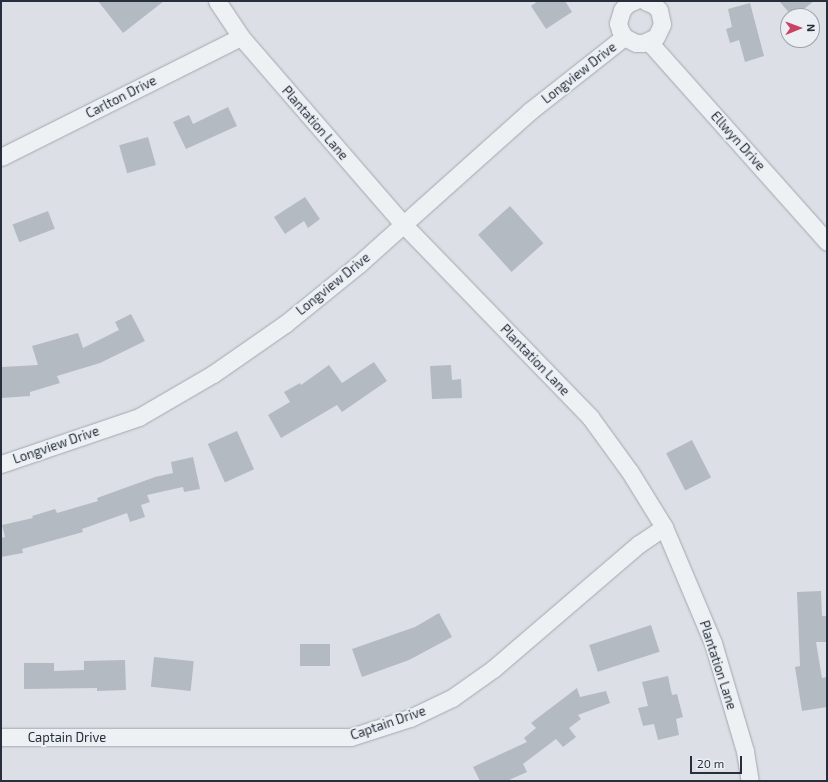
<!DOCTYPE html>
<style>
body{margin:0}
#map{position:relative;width:828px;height:782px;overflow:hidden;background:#dce0e6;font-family:"Exo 2",sans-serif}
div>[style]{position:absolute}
.building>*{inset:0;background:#b3bac2;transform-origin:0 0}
.roads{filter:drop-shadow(0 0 1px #a2a7af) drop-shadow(0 0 1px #a2a7af)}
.minor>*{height:17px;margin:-8.5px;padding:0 8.5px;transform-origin:8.5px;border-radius:8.5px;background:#eef1f4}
span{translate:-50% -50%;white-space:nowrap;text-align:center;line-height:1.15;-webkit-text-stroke:4px #ebeff3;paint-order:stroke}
.street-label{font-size:13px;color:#262f3b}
.frame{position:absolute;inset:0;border:2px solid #262f3b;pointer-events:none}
.north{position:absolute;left:780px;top:8px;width:40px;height:40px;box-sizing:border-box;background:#ebeff3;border:1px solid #9ca2a9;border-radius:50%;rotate:89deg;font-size:11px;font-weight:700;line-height:16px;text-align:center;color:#262f3b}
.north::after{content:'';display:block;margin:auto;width:14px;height:18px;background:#ca4161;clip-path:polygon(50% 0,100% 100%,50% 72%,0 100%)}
.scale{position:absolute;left:690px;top:756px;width:52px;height:18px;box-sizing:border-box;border:2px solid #262f3b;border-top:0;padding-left:5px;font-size:12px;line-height:14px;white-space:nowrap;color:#262f3b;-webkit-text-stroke:3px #ebeff3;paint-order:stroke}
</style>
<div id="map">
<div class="building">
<div style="clip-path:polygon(98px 1px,164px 1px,123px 33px)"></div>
<div style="clip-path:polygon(538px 1px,565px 1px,572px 12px,546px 29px,531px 6px)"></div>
<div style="clip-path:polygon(779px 1px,814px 1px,795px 16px,792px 16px)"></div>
<div style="clip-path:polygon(750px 3px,764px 56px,745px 62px,739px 40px,730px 43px,726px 29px,732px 27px,728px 9px)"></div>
<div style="clip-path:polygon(228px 107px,237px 126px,186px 149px,173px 122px,189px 115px,193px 124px)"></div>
<div style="left:148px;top:137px;width:29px;height:30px;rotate:74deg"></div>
<div style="clip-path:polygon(305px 197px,320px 219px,308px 228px,304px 221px,285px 234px,274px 217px)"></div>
<div style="left:510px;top:206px;width:50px;height:43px;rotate:48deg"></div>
<div style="left:48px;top:211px;width:19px;height:38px;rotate:69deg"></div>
<div style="clip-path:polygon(131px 314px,145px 341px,100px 363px,57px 376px,60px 383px,30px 392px,30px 396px,1px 398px,2px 367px,38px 365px,32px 346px,78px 333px,83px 348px,119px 330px,115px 322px)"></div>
<div style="clip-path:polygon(374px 362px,387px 381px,342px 412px,337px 405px,281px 438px,268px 415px,290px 402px,284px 392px,300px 383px,301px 385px,329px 365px,342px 383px)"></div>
<div style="clip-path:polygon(451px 365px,452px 380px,461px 379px,462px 398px,432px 399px,430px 366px)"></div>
<div style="left:237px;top:431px;width:42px;height:32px;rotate:66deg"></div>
<div style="left:692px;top:440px;width:42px;height:29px;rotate:63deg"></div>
<div style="clip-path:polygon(193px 457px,200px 489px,184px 492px,183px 487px,147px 495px,150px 502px,141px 505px,145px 517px,130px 522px,127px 513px,82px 529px,83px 532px,22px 549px,23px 553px,1px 557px,1px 538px,5px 537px,2px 525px,33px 518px,32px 516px,55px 509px,57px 513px,98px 501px,97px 498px,155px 477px,173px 473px,171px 462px)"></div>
<div style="clip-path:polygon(821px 591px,822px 616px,827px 616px,827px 642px,816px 642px,822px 678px,827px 677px,827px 707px,802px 711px,795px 667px,800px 666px,797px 592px)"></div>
<div style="clip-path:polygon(439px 613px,452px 637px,409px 660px,362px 677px,352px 649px,415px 627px)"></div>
<div style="left:651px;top:625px;width:28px;height:65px;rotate:72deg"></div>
<div style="left:300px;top:644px;width:30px;height:22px"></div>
<div style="left:154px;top:657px;width:40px;height:30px;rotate:6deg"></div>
<div style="clip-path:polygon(125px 660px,126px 690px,97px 691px,97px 688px,24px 689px,24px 663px,54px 663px,54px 671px,84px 670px,84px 661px)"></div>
<div style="clip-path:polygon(668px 676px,672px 695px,677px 694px,683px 717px,676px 719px,679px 735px,658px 740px,654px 724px,643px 726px,638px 708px,648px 706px,642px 682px)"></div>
<div style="clip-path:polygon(577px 688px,580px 697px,606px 691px,610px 703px,578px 715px,581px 719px,569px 728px,576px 737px,563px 747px,556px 739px,523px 764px,527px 772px,507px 781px,480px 781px,473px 767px,527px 742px,524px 738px,536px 728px,531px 723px)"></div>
</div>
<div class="roads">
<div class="minor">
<div style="left:217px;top:1px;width:43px;rotate:56.3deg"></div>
<div style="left:241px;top:37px;width:247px;rotate:49.1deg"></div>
<div style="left:403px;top:224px;width:269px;rotate:45.9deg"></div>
<div style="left:590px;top:417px;width:68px;rotate:54deg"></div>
<div style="left:630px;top:472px;width:65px;rotate:58.3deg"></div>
<div style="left:664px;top:527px;width:126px;rotate:67.1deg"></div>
<div style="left:713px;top:643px;width:113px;rotate:73.5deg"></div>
<div style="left:745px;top:751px;width:30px;rotate:81deg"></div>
<div style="left:634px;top:1px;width:8px;rotate:157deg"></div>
<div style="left:627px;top:4px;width:8px;rotate:130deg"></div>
<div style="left:622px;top:10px;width:14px;rotate:107deg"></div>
<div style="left:618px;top:23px;width:7px;rotate:74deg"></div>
<div style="left:620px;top:30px;width:8px;rotate:60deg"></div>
<div style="left:624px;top:37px;width:13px;rotate:27deg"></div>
<div style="left:636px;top:43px;width:7px"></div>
<div style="left:643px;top:43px;width:14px;rotate:-25deg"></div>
<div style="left:656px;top:37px;width:14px;rotate:-65deg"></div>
<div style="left:662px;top:24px;width:14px;rotate:-102deg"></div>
<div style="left:659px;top:10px;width:7px;rotate:-135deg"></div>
<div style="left:654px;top:5px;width:10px;rotate:-156deg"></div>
<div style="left:649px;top:42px;width:268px;rotate:48.3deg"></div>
<div style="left:1px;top:157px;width:268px;rotate:-26.6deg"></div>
<div style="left:1px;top:464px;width:146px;rotate:-18.8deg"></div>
<div style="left:139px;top:417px;width:86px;rotate:-30.2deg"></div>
<div style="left:213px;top:374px;width:88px;rotate:-34.8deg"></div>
<div style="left:285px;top:324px;width:95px;rotate:-39deg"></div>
<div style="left:359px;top:264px;width:229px;rotate:-41.8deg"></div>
<div style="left:530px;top:111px;width:120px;rotate:-38.2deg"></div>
<div style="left:1px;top:737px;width:350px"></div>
<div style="left:351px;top:737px;width:62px;rotate:-17.9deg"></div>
<div style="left:410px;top:718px;width:47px;rotate:-25.5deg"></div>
<div style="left:452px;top:698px;width:50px;rotate:-35.3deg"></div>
<div style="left:493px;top:669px;width:192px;rotate:-40.6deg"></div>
<div style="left:639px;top:544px;width:30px;rotate:-34deg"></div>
</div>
</div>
<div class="street-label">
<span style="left:579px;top:73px;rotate:-38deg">Longview Drive</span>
<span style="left:121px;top:97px;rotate:-27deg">Carlton Drive</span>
<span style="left:315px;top:123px;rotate:49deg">Plantation Lane</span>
<span style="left:738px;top:141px;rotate:48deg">Ellwyn Drive</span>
<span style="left:333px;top:284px;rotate:-39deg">Longview Drive</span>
<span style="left:535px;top:360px;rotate:46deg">Plantation Lane</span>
<span style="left:56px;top:445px;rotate:-19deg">Longview Drive</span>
<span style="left:718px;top:665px;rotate:72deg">Plantation Lane</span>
<span style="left:388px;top:723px;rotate:-19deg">Captain Drive</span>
<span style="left:67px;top:737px">Captain Drive</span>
</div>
<div class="frame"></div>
<div class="north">N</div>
<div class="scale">20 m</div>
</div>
